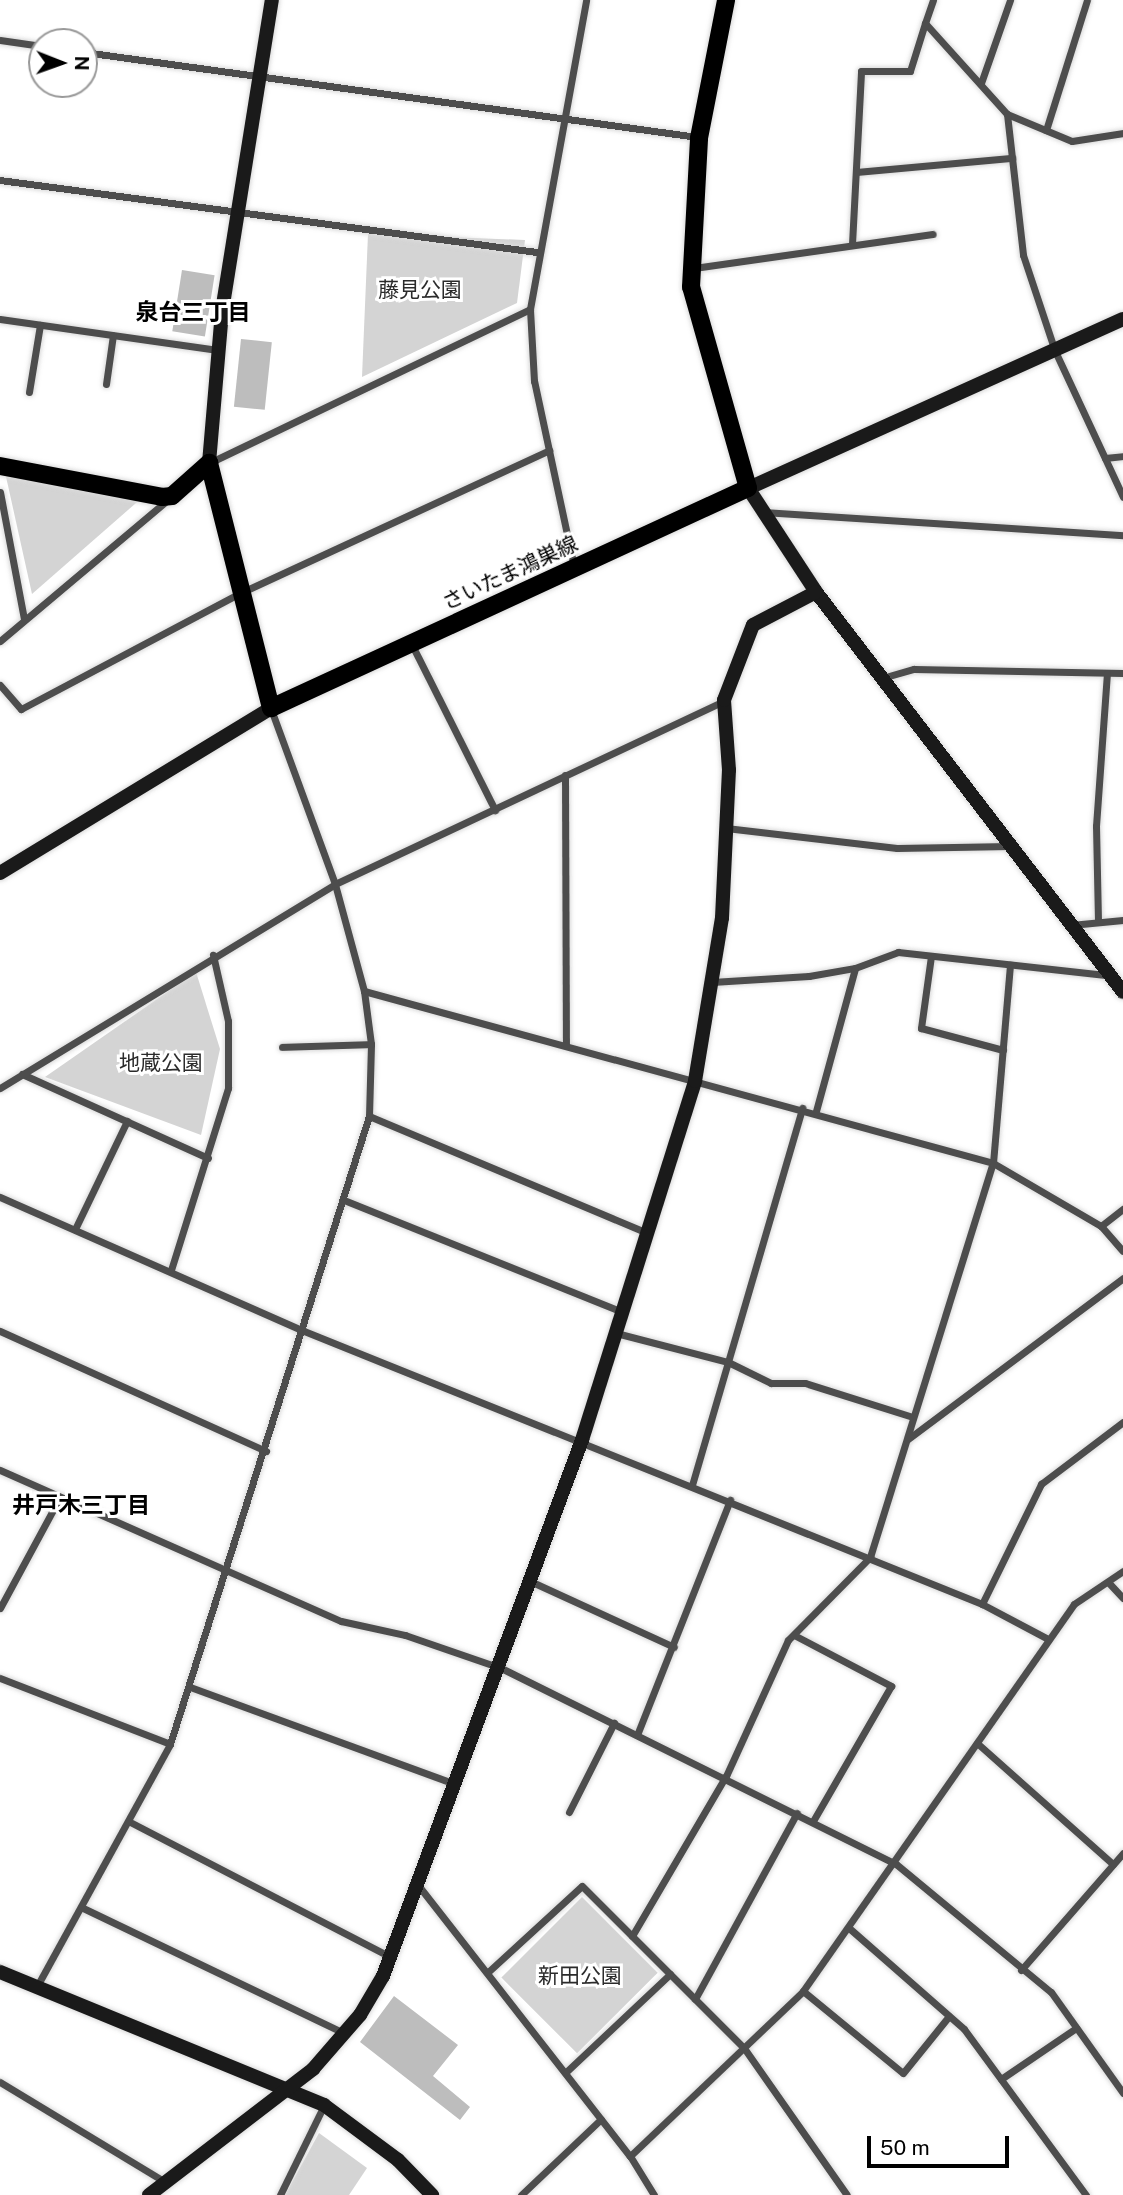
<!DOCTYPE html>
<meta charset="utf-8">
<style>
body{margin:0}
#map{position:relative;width:1123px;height:2195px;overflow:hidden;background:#fff;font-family:"Public Sans","Noto Sans JP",sans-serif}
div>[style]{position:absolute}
.green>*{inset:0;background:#d4d4d4;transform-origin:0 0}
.building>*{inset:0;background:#bdbdbd;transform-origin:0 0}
.roads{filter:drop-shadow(0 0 2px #dbdbdb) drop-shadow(0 0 2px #dbdbdb)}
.street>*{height:7px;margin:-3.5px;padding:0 3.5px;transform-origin:3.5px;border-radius:3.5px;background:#4d4d4d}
.secondary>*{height:14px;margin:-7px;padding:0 7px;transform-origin:7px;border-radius:7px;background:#1a1a1a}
.primary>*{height:18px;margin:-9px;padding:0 9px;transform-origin:9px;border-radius:9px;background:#000}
span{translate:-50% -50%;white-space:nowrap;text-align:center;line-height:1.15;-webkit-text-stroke:6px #fff;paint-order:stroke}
.park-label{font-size:21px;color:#2b2b2b}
.street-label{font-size:21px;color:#000}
.neighbourhood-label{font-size:23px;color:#000;font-weight:700}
.north{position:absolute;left:28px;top:28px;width:70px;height:70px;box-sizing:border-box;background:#fff;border:2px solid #999;border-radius:50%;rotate:91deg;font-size:19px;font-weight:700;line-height:28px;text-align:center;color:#000}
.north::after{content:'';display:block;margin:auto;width:24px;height:32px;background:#000;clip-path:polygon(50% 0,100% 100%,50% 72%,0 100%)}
.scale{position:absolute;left:867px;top:2136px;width:142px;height:32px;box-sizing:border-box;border:4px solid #000;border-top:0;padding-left:9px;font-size:21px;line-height:24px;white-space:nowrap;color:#000;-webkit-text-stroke:5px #fff;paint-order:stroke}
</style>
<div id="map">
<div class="green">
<div style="clip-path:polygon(368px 234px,525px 240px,517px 303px,362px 377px)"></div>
<div style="clip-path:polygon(5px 472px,144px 496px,32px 594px)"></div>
<div style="clip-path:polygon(196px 972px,220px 1049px,201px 1135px,45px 1077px)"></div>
<div style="left:582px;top:1897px;width:107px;height:114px;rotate:45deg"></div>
<div style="clip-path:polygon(319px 2133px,367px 2168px,349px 2195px,285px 2195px)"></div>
</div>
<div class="building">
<div style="left:182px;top:270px;width:33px;height:62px;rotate:9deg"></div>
<div style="left:241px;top:339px;width:31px;height:68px;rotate:6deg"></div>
<div style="clip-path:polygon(394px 1996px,458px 2045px,433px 2076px,470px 2107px,460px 2120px,360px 2042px)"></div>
</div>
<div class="roads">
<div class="street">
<div style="left:933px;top:0;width:24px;rotate:109deg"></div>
<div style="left:925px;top:23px;width:122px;rotate:48deg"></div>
<div style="left:1007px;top:114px;width:70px;rotate:22.6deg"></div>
<div style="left:1072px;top:141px;width:52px;rotate:-8.9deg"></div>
<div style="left:0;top:40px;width:42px;rotate:8.1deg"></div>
<div style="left:84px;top:52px;width:619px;rotate:7.89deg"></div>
<div style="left:981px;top:83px;width:88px;rotate:-70.7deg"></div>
<div style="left:1007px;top:114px;width:142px;rotate:83.5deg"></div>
<div style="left:1023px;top:255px;width:101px;rotate:71.6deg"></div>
<div style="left:1055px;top:351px;width:161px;rotate:65deg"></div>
<div style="left:1046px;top:130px;width:136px;rotate:-72.5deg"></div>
<div style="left:857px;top:172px;width:156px;rotate:-5.2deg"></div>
<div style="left:0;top:180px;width:542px;rotate:7.64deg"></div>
<div style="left:852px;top:244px;width:173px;rotate:-87deg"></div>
<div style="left:861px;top:71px;width:49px"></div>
<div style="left:910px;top:71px;width:50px;rotate:-72.6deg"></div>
<div style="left:694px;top:268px;width:241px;rotate:-8.1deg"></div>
<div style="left:0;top:319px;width:220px;rotate:8.1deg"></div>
<div style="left:106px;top:384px;width:49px;rotate:-81.9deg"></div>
<div style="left:29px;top:392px;width:68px;rotate:-80.7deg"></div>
<div style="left:1105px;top:458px;width:18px;rotate:-6deg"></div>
<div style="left:209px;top:463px;width:356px;rotate:-25.6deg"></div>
<div style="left:0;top:492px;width:129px;rotate:79.3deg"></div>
<div style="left:763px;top:512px;width:361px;rotate:3.7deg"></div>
<div style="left:574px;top:567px;width:190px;rotate:-102.1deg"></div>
<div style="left:534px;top:381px;width:72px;rotate:-93.2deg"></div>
<div style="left:530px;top:309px;width:314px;rotate:-79.7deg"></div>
<div style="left:0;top:641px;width:217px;rotate:-40.1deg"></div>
<div style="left:412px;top:645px;width:185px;rotate:63.3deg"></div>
<div style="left:882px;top:678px;width:33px;rotate:-16deg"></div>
<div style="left:914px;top:669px;width:209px;rotate:1.1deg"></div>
<div style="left:0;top:685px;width:32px;rotate:49deg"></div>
<div style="left:21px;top:709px;width:246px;rotate:-27.9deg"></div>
<div style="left:238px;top:594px;width:343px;rotate:-24.8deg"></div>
<div style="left:565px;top:775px;width:268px;rotate:89.8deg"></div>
<div style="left:726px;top:828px;width:172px;rotate:6.7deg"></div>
<div style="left:897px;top:848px;width:113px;rotate:-1deg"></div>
<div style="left:1098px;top:921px;width:95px;rotate:-91.2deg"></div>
<div style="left:1096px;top:826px;width:153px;rotate:-85.9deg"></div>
<div style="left:1071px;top:925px;width:52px;rotate:-5.5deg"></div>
<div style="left:931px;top:956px;width:73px;rotate:97.9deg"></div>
<div style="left:921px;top:1028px;width:85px;rotate:15deg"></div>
<div style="left:712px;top:982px;width:97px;rotate:-3.5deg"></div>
<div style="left:809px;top:976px;width:47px;rotate:-9.9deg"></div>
<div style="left:855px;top:968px;width:46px;rotate:-20.4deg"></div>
<div style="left:898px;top:952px;width:211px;rotate:6.3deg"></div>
<div style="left:364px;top:991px;width:652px;rotate:15.29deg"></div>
<div style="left:993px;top:1163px;width:125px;rotate:30.3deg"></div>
<div style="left:1101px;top:1226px;width:33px;rotate:49deg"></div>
<div style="left:282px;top:1047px;width:89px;rotate:-1.9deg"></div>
<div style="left:22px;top:1074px;width:204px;rotate:24.3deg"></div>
<div style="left:0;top:1088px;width:392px;rotate:-31.3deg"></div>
<div style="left:335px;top:884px;width:430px;rotate:-25.2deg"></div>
<div style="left:816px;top:1111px;width:148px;rotate:-74.7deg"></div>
<div style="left:369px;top:1116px;width:302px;rotate:22.8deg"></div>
<div style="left:0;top:1197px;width:332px;rotate:23.8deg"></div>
<div style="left:304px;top:1331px;width:731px;rotate:21.93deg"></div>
<div style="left:982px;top:1604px;width:75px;rotate:27.9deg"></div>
<div style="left:344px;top:1200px;width:300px;rotate:21.9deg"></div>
<div style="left:1101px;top:1226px;width:28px;rotate:-38deg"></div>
<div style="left:75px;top:1229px;width:120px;rotate:-64.3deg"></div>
<div style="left:171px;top:1270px;width:191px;rotate:-72.6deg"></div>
<div style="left:228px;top:1088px;width:67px;rotate:-90deg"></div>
<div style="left:228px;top:1021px;width:68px;rotate:-102.8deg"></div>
<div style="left:0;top:1331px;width:292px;rotate:24.3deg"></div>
<div style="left:616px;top:1333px;width:116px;rotate:14.5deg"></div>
<div style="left:728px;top:1362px;width:48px;rotate:26deg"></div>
<div style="left:771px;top:1383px;width:34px"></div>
<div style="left:805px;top:1383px;width:113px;rotate:17.5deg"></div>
<div style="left:908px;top:1439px;width:269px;rotate:-36.8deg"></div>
<div style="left:0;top:1470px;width:373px;rotate:23.9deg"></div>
<div style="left:341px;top:1621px;width:66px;rotate:12.3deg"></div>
<div style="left:405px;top:1635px;width:102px;rotate:19deg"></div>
<div style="left:501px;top:1668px;width:441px;rotate:26.4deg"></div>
<div style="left:896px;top:1864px;width:201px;rotate:39.6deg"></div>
<div style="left:1051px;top:1992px;width:124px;rotate:54.5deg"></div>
<div style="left:692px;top:1485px;width:393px;rotate:-73.7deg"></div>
<div style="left:532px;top:1582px;width:156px;rotate:24.6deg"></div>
<div style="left:1108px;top:1582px;width:22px;rotate:47deg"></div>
<div style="left:982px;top:1604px;width:134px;rotate:-63.8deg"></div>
<div style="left:1041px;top:1484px;width:103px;rotate:-37.1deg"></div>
<div style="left:0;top:1608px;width:126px;rotate:-61.6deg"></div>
<div style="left:794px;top:1635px;width:110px;rotate:27.7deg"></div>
<div style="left:891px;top:1686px;width:156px;rotate:120deg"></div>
<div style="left:0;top:1678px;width:182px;rotate:21.2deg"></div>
<div style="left:190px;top:1687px;width:282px;rotate:20.1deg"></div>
<div style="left:637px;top:1735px;width:253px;rotate:-68.4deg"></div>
<div style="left:977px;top:1743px;width:182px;rotate:41.7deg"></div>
<div style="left:569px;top:1812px;width:100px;rotate:-63.2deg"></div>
<div style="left:132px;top:1823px;width:291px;rotate:27.4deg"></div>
<div style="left:418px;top:1885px;width:344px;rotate:52deg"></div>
<div style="left:630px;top:2156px;width:46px;rotate:58.4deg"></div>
<div style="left:83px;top:1908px;width:289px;rotate:25.6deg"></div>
<div style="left:849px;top:1928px;width:153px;rotate:41.3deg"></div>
<div style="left:964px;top:2029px;width:206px;rotate:53.7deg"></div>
<div style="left:632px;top:1936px;width:186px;rotate:-59.6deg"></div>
<div style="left:726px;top:1776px;width:149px;rotate:-65.5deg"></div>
<div style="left:788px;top:1640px;width:117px;rotate:-45.3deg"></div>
<div style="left:870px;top:1557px;width:413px;rotate:-72.7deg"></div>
<div style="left:993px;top:1163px;width:199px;rotate:-85.1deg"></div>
<div style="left:1021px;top:1970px;width:155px;rotate:-48.9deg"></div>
<div style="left:488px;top:1972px;width:127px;rotate:-42.5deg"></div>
<div style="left:582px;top:1886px;width:229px;rotate:45deg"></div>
<div style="left:744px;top:2048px;width:179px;rotate:55deg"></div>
<div style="left:36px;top:1988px;width:278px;rotate:-61.2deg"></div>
<div style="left:170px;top:1744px;width:659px;rotate:-72.42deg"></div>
<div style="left:369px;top:1116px;width:72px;rotate:-88.4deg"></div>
<div style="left:371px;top:1044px;width:53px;rotate:-97.5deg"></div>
<div style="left:364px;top:991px;width:111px;rotate:-105.2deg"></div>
<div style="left:335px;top:884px;width:186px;rotate:-110.1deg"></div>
<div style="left:803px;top:1991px;width:129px;rotate:39.4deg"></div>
<div style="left:903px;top:2073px;width:73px;rotate:-51.1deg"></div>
<div style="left:695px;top:1999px;width:212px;rotate:-61.3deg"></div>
<div style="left:566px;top:2072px;width:143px;rotate:-43.3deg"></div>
<div style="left:1001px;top:2079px;width:91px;rotate:-34.2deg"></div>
<div style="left:0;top:2082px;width:193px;rotate:31.2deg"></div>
<div style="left:630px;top:2156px;width:239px;rotate:-43.6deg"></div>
<div style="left:803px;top:1991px;width:472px;rotate:-55deg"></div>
<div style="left:1074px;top:1604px;width:59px;rotate:-34deg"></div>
<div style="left:280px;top:2195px;width:100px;rotate:-63.9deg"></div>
<div style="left:521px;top:2195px;width:110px;rotate:-43.5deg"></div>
</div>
<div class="secondary">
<div style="left:1123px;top:319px;width:411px;rotate:155.7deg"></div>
<div style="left:748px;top:488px;width:124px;rotate:56.8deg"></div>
<div style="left:816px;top:592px;width:504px;rotate:52.49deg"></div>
<div style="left:209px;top:463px;width:153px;rotate:-85.1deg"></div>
<div style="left:222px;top:311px;width:315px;rotate:-80.9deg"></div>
<div style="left:0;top:873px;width:317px;rotate:-31.3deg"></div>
<div style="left:0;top:1972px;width:350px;rotate:22.3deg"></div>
<div style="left:324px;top:2105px;width:92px;rotate:36.6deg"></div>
<div style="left:398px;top:2160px;width:49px;rotate:45.8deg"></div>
<div style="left:149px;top:2195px;width:207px;rotate:-37.5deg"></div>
<div style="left:313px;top:2069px;width:72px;rotate:-49deg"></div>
<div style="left:360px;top:2015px;width:45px;rotate:-59.5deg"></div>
<div style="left:383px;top:1976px;width:572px;rotate:-69.63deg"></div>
<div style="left:582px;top:1440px;width:376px;rotate:-72.5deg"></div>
<div style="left:695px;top:1081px;width:165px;rotate:-80.6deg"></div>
<div style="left:722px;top:918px;width:148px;rotate:-87.3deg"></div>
<div style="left:729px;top:770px;width:70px;rotate:-94.1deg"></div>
<div style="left:724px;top:700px;width:80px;rotate:-68.9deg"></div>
<div style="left:753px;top:625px;width:71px;rotate:-27.6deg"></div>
</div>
<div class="primary">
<div style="left:0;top:466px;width:165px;rotate:10.8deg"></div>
<div style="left:162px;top:497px;width:10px;rotate:-6deg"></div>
<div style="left:172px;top:496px;width:50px;rotate:-41.7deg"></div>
<div style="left:209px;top:463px;width:253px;rotate:75.8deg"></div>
<div style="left:271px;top:708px;width:525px;rotate:-24.76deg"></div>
<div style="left:748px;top:488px;width:209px;rotate:-105.8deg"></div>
<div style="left:691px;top:287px;width:149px;rotate:-86.9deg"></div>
<div style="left:699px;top:138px;width:141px;rotate:-78.9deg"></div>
</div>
</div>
<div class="park-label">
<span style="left:420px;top:290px">藤見公園</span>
<span style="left:161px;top:1063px">地蔵公園</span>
<span style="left:580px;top:1976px">新田公園</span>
</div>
<div class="street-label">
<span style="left:510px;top:573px;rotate:-25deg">さいたま鴻巣線</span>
</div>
<div class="neighbourhood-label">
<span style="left:193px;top:312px">泉台三丁目</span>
<span style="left:81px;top:1505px">井戸木三丁目</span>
</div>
<div class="north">N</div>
<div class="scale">50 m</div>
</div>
